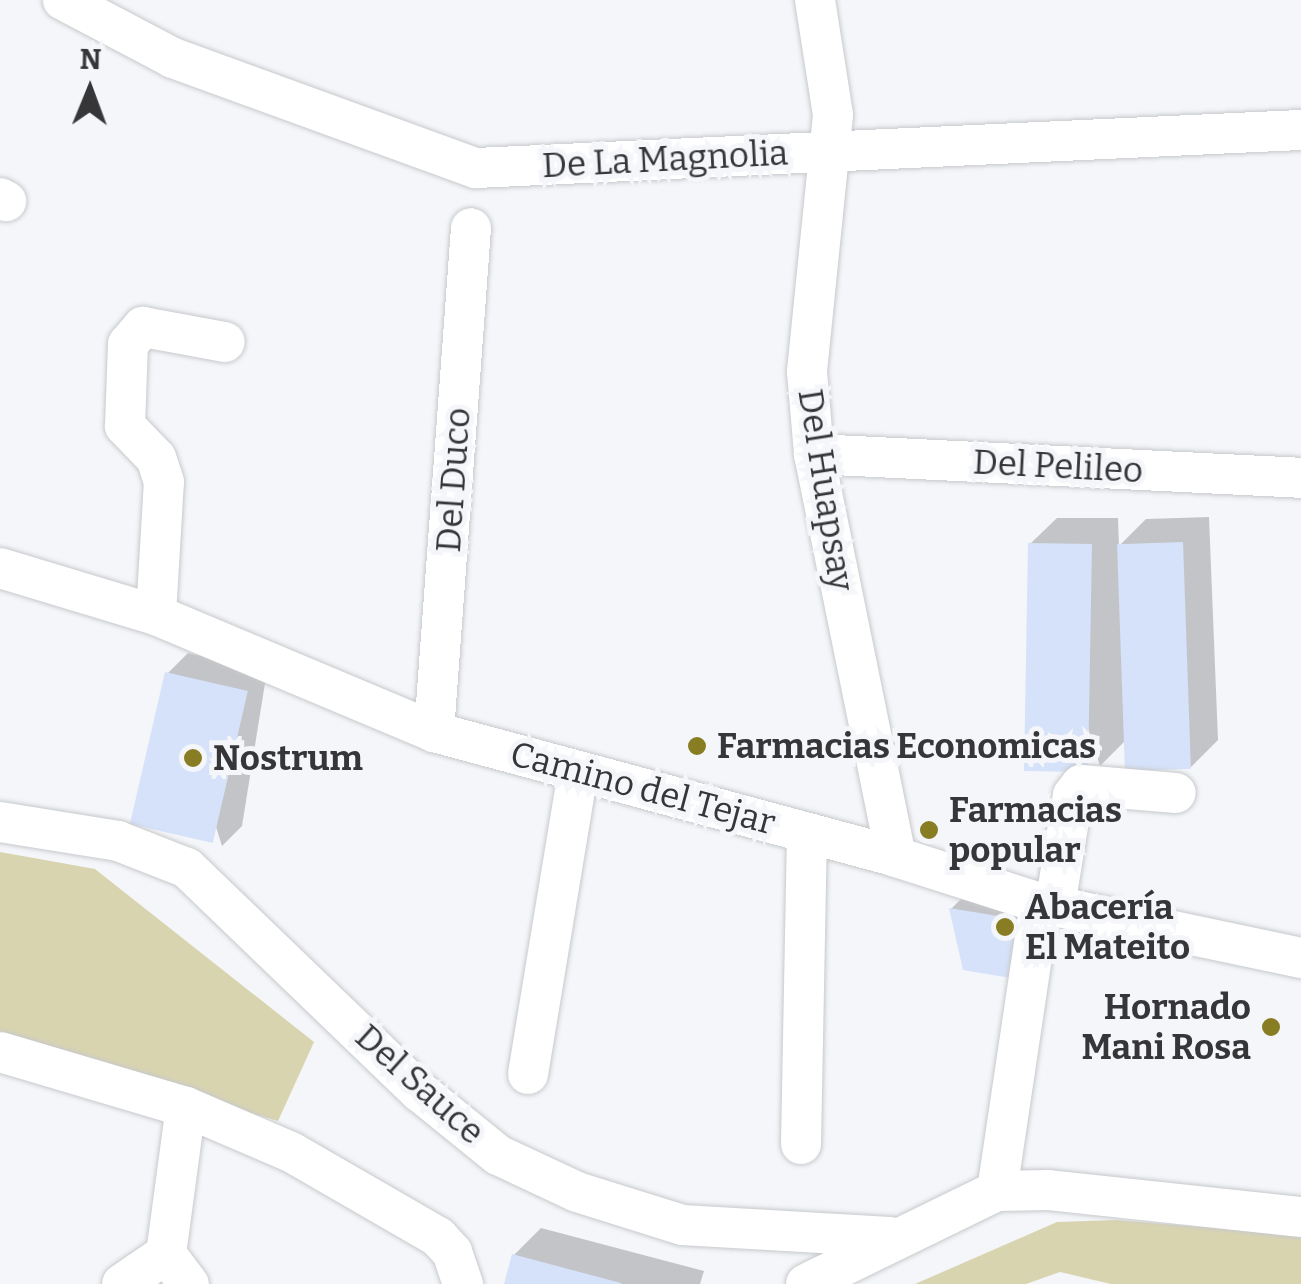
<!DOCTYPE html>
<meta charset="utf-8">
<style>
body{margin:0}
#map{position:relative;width:1301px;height:1284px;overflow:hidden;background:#f4f6f9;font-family:Bitter,serif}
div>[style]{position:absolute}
.green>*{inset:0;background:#d9d4b0}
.shadow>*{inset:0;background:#0003}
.building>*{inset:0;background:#d6e2f9;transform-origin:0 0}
.roads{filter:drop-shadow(0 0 2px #c7c9cc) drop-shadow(0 0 2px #c7c9cc)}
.minor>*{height:40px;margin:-20px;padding:0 20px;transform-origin:20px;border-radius:20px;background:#fff}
.dots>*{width:28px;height:28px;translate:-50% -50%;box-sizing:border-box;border:5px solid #f4f6f9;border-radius:50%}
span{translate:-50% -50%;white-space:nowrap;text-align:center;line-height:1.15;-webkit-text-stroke:10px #f4f6f9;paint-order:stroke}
.street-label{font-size:35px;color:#363638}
.poi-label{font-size:35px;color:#363638;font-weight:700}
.left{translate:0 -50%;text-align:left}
.right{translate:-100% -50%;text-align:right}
.north{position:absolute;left:40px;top:40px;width:100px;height:100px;-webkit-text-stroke:8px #f4f6f9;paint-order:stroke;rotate:1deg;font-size:28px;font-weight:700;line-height:40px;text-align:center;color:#363638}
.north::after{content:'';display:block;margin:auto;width:35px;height:45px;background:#363638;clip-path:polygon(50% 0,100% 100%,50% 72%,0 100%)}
</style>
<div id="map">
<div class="green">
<div style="clip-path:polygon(0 852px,95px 869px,314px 1042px,278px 1121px,0 1039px)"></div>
<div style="clip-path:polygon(1116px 1220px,1301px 1235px,1301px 1284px,1111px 1284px,1060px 1272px,1026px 1284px,915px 1284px,1057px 1222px)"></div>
</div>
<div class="shadow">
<div style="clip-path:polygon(1209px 517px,1218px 740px,1191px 767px,1124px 679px,1127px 739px,1100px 766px,1030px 544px,1057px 518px,1118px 518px,1119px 546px,1146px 519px)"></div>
<div style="clip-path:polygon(188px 653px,267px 671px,242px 826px,222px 846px,168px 673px)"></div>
<div style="clip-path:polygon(964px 896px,1035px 908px,1011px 976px,951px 909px)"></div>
<div style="clip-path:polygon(541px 1228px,704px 1271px,700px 1284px,507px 1284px,514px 1255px)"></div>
</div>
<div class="building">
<div style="left:1183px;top:542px;width:227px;height:66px;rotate:88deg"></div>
<div style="left:1028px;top:543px;width:64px;height:228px;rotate:1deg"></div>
<div style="left:165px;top:672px;width:85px;height:156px;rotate:13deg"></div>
<div style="clip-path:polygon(949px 908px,1023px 920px,1011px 978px,963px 970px)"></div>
<div style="clip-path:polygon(512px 1254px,621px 1283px,621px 1284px,504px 1284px)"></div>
</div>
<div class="roads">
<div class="minor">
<div style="left:63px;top:0;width:124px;rotate:27.8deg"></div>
<div style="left:173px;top:58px;width:322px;rotate:20deg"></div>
<div style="left:476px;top:168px;width:826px;rotate:-2.64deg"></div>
<div style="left:815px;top:0;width:116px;rotate:81.1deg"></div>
<div style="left:833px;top:115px;width:258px;rotate:95.8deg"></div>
<div style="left:807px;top:372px;width:82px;rotate:85.1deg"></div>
<div style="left:814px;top:454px;width:411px;rotate:78.5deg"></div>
<div style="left:0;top:198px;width:7px;rotate:27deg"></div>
<div style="left:814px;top:454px;width:488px;rotate:2.8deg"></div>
<div style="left:0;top:568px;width:163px;rotate:16.8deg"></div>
<div style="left:156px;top:615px;width:302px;rotate:22.8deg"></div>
<div style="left:434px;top:732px;width:479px;rotate:15.1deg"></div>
<div style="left:896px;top:857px;width:151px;rotate:17.7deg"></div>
<div style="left:1040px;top:903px;width:267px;rotate:11.9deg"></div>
<div style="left:156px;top:615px;width:133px;rotate:-86.6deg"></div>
<div style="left:164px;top:482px;width:25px;rotate:-108deg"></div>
<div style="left:156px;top:458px;width:45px;rotate:-134.1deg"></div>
<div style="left:125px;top:426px;width:82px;rotate:-87.9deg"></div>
<div style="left:128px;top:344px;width:23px;rotate:-49deg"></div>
<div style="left:143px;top:327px;width:83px;rotate:10.4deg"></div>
<div style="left:434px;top:732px;width:505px;rotate:-85.8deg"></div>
<div style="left:0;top:822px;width:120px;rotate:9.1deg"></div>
<div style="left:118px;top:841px;width:74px;rotate:21.4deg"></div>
<div style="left:187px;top:868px;width:322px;rotate:43.9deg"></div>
<div style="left:419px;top:1091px;width:102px;rotate:39deg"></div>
<div style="left:498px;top:1155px;width:87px;rotate:25.1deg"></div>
<div style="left:577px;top:1192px;width:110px;rotate:17.4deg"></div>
<div style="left:682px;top:1225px;width:208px;rotate:3.3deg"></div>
<div style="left:1055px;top:906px;width:112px;rotate:-80.8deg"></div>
<div style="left:1073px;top:795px;width:13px;rotate:-51deg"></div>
<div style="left:1081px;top:785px;width:95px;rotate:4.8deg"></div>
<div style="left:0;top:1052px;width:194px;rotate:16.5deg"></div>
<div style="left:186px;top:1107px;width:114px;rotate:23.2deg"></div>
<div style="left:291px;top:1152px;width:170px;rotate:30deg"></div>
<div style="left:438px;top:1237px;width:21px;rotate:47deg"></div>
<div style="left:452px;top:1252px;width:34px;rotate:71deg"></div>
<div style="left:528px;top:1074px;width:307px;rotate:-80.6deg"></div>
<div style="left:801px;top:1144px;width:311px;rotate:-88.9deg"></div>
<div style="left:997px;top:1191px;width:291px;rotate:-81.5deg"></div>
<div style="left:166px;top:1254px;width:38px;rotate:53deg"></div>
<div style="left:122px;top:1284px;width:53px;rotate:-34.3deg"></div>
<div style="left:166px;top:1254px;width:148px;rotate:-82.3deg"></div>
<div style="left:806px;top:1284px;width:212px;rotate:-26deg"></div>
<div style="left:997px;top:1191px;width:51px;rotate:-1.1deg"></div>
<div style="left:1048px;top:1190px;width:254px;rotate:6.1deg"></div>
</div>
</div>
<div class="dots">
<div style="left:697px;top:746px;background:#897d23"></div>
<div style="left:193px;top:758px;background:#897d23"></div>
<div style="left:929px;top:830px;background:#897d23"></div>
<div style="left:1005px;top:927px;background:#897d23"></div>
<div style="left:1271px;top:1027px;background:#897d23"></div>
</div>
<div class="street-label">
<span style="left:665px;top:159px;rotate:-3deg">De La Magnolia</span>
<span style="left:1058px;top:466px;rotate:3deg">Del Pelileo</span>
<span style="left:453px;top:480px;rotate:-86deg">Del Duco</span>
<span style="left:826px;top:490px;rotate:81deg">Del Huapsay</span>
<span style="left:643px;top:788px;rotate:15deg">Camino del Tejar</span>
<span style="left:420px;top:1084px;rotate:42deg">Del Sauce</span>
</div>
<div class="poi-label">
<span class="left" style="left:717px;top:746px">Farmacias Economicas</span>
<span class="left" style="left:213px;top:758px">Nostrum</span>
<span class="left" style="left:949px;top:830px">Farmacias<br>popular</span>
<span class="left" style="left:1025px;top:927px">Abacería<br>El Mateito</span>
<span class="right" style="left:1251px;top:1027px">Hornado<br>Mani Rosa</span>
</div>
<div class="north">N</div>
</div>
